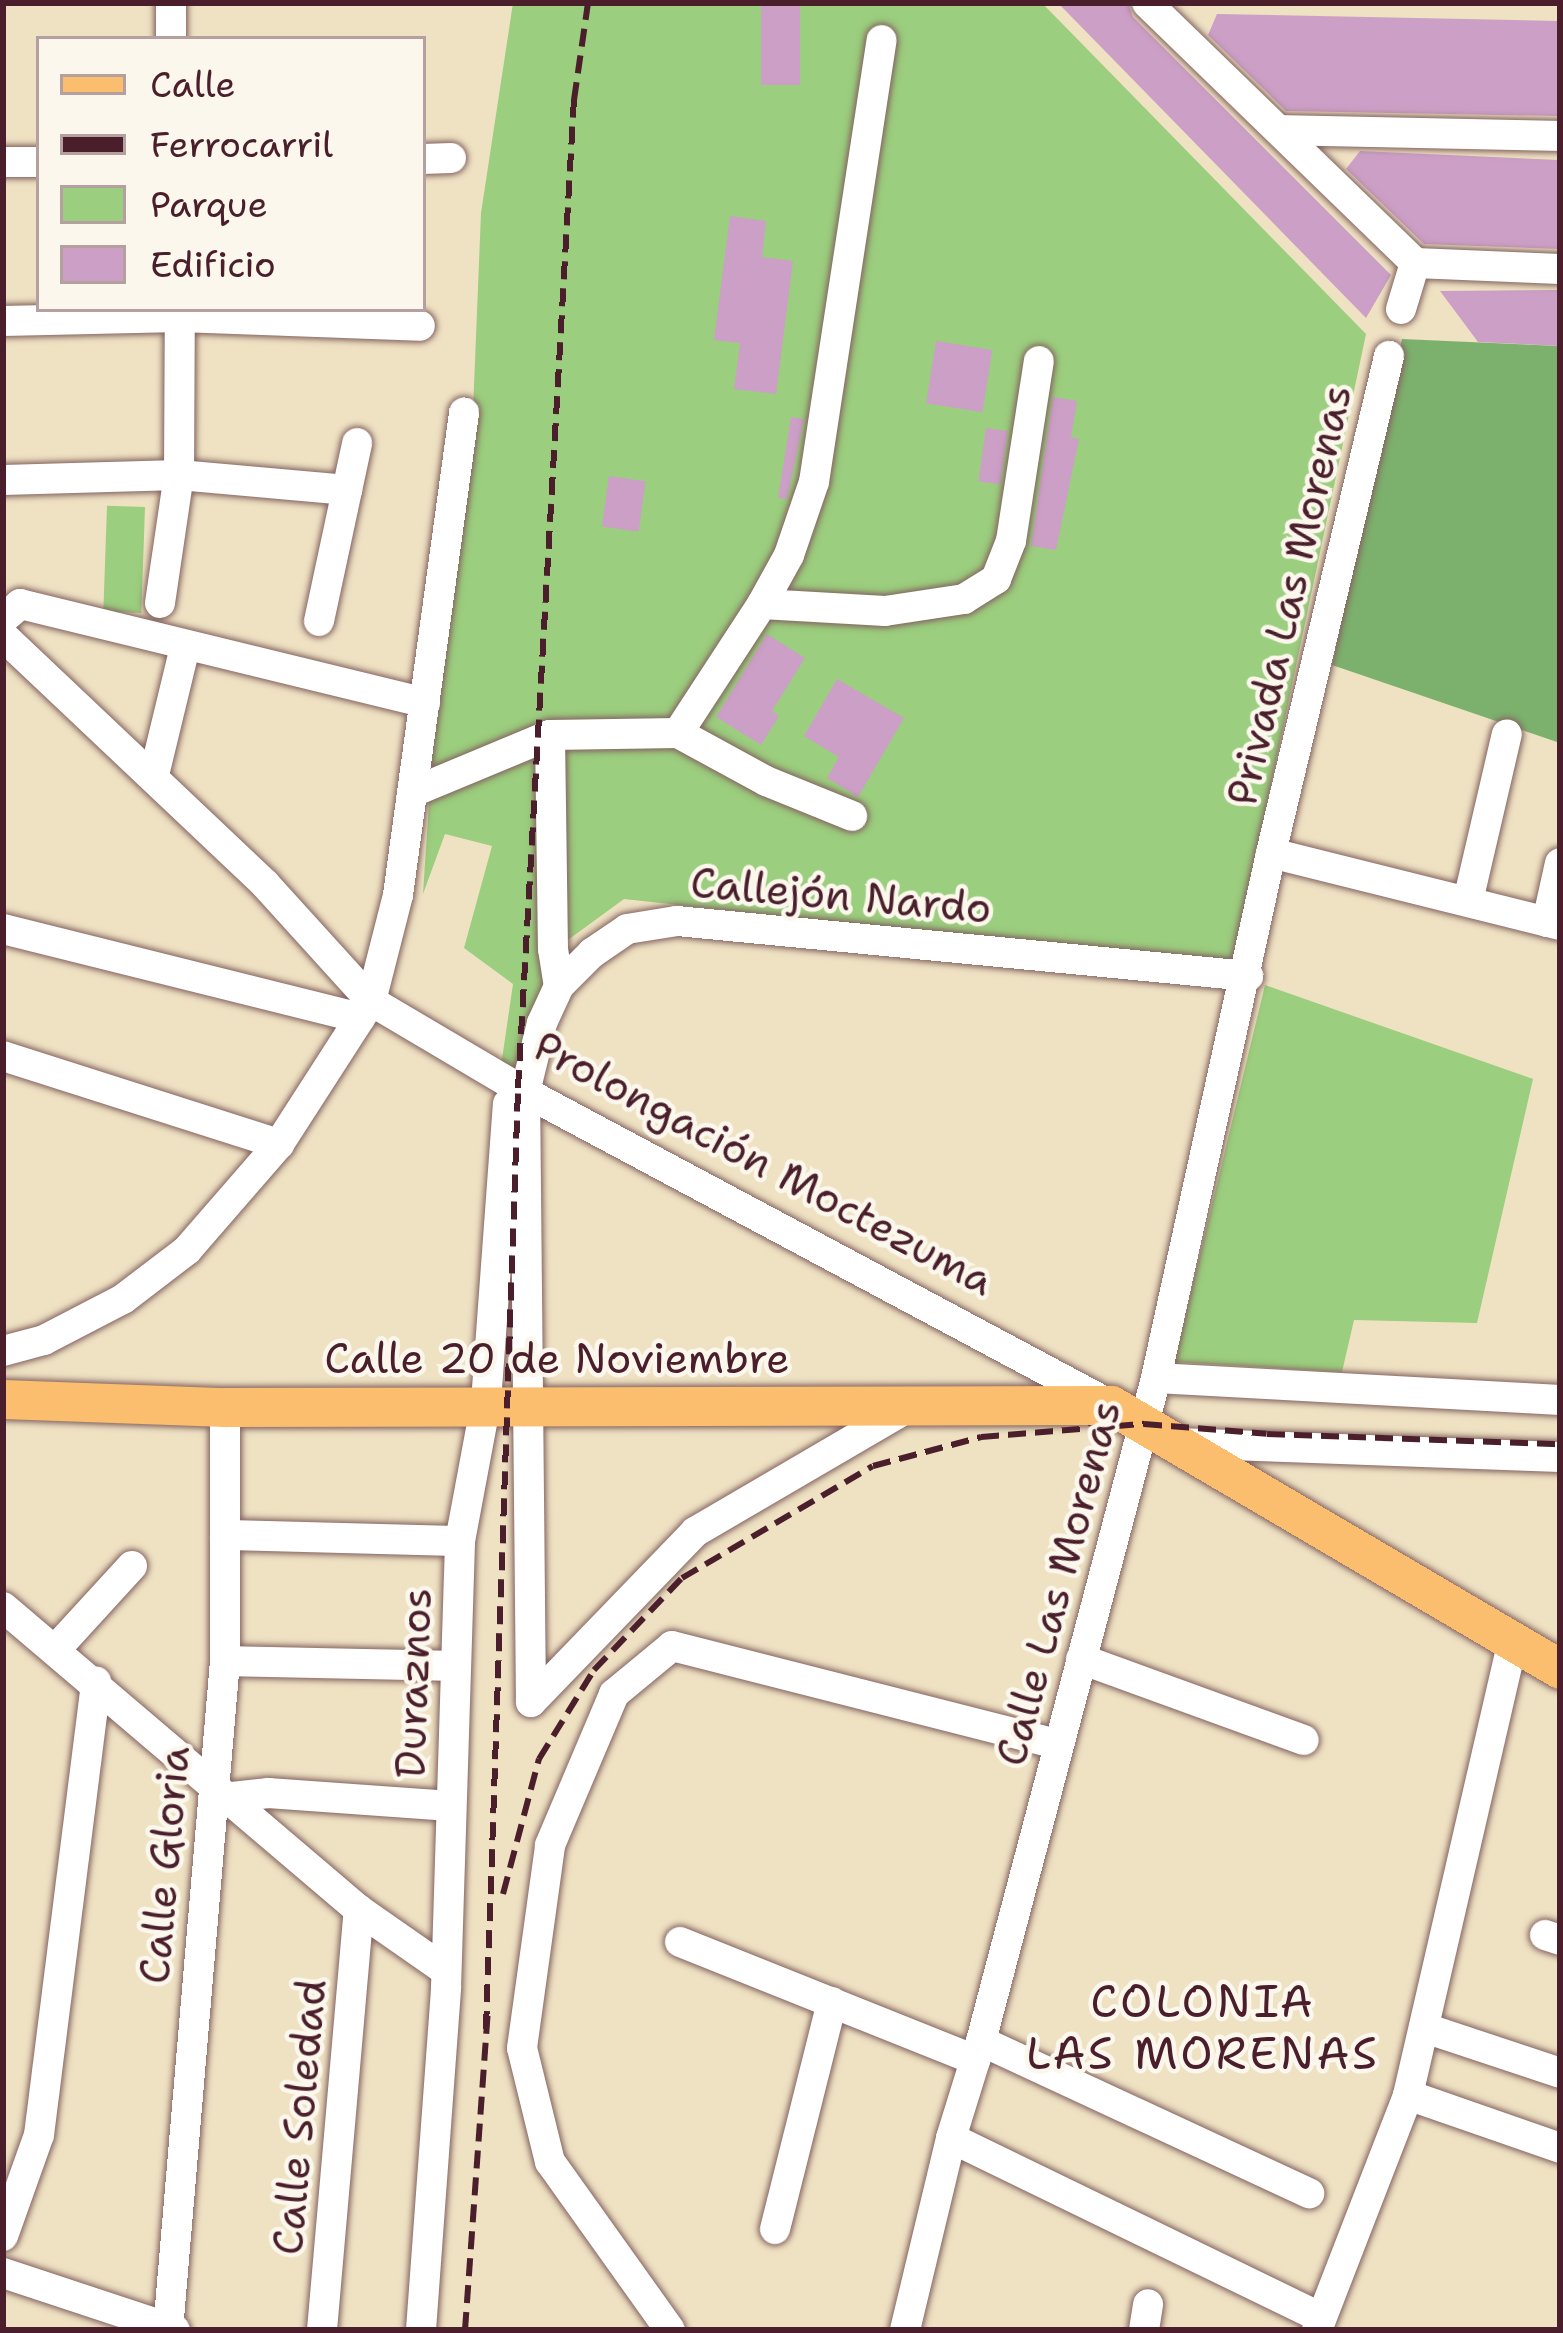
<!DOCTYPE html>
<meta charset="utf-8">
<style>
body{margin:0}
#map{position:relative;width:1563px;height:2333px;overflow:hidden;background:#efe2c3;font-family:"Shantell Sans",sans-serif}
div>[style]{position:absolute}
.green>*{inset:0;background:#9bce7e;transform-origin:0 0}
.forest>*{inset:0;background:#7cb16d}
.building>*{inset:0;background:#cc9fc6;transform-origin:0 0}
.roads{filter:drop-shadow(0 0 3px #846360) drop-shadow(0 0 3px #846360)}
.minor>*{height:30px;margin:-15px;padding:0 15px;transform-origin:15px;border-radius:15px;background:#fff}
.major>*{height:39px;margin:-19.5px;padding:0 19.5px;transform-origin:19.5px;border-radius:19.5px;background:#fabe6e}
.rail>*{height:6px;margin-top:-3px;transform-origin:0;background:repeating-linear-gradient(90deg,#4a1f2b 0 18px,transparent 0 27px)}
span{translate:-50% -50%;white-space:nowrap;text-align:center;line-height:1.15;-webkit-text-stroke:9px #fbf7ec;paint-order:stroke}
.street-label{font-size:42px;color:#4a1f2b}
.neighbourhood-label{font-size:45px;color:#4a1f2b;letter-spacing:3px}
.frame{position:absolute;inset:0;border:6px solid #4a1f2b;pointer-events:none}
.legend{position:absolute;left:36px;top:36px;width:390px;height:276px;box-sizing:border-box;background:#fbf7ec;border:3px solid #b4a19f;margin:0;padding:15px 21px;list-style:none;font-size:36px;color:#4a1f2b}
.legend li{display:flex;align-items:center;gap:24px;height:60px}
.legend b{width:60px;border:3px solid #b4a19f}
</style>
<div id="map">
<div class="green">
<div style="clip-path:polygon(513px 3px,1042px 3px,1366px 334px,1233px 965px,624px 899px,561px 945px,525px 1081px,500px 1073px,513px 984px,464px 948px,492px 846px,445px 834px,423px 894px,436px 695px,471px 460px,481px 213px)"></div>
<div style="left:145px;top:507px;width:106px;height:38px;rotate:92deg"></div>
<div style="clip-path:polygon(1265px 985px,1533px 1079px,1477px 1323px,1354px 1320px,1342px 1372px,1174px 1362px)"></div>
</div>
<div class="forest">
<div style="clip-path:polygon(1402px 339px,1560px 346px,1560px 743px,1332px 665px)"></div>
</div>
<div class="building">
<div style="left:761px;top:3px;width:39px;height:82px"></div>
<div style="clip-path:polygon(1058px 3px,1128px 3px,1133px 17px,1391px 275px,1366px 318px)"></div>
<div style="clip-path:polygon(1217px 14px,1560px 21px,1560px 116px,1286px 111px,1208px 35px)"></div>
<div style="clip-path:polygon(1360px 151px,1560px 160px,1560px 249px,1424px 244px,1346px 169px)"></div>
<div style="clip-path:polygon(730px 216px,766px 221px,762px 257px,793px 261px,776px 394px,734px 389px,740px 343px,714px 340px)"></div>
<div style="clip-path:polygon(1560px 290px,1560px 346px,1478px 342px,1440px 291px)"></div>
<div style="left:936px;top:341px;width:57px;height:63px;rotate:9deg"></div>
<div style="clip-path:polygon(1053px 397px,1077px 401px,1071px 437px,1079px 439px,1056px 550px,1031px 546px)"></div>
<div style="clip-path:polygon(791px 417px,804px 419px,787px 499px,778px 498px)"></div>
<div style="left:986px;top:428px;width:22px;height:54px;rotate:8deg"></div>
<div style="left:609px;top:476px;width:37px;height:51px;rotate:8deg"></div>
<div style="clip-path:polygon(767px 634px,805px 658px,772px 711px,779px 716px,761px 745px,716px 717px)"></div>
<div style="clip-path:polygon(837px 679px,904px 718px,858px 797px,827px 778px,839px 757px,804px 736px)"></div>
</div>
<div class="roads">
<div class="minor">
<div style="left:171px;top:3px;width:36px;rotate:90deg"></div>
<div style="left:1147px;top:3px;width:373px;rotate:44.1deg"></div>
<div style="left:1415px;top:263px;width:145px;rotate:2.4deg"></div>
<div style="left:1279px;top:130px;width:281px;rotate:1.2deg"></div>
<div style="left:423px;top:159px;width:28px;rotate:-2deg"></div>
<div style="left:3px;top:162px;width:36px"></div>
<div style="left:1401px;top:309px;width:48px;rotate:-73.1deg"></div>
<div style="left:3px;top:321px;width:177px;rotate:-1.3deg"></div>
<div style="left:180px;top:317px;width:240px;rotate:2.1deg"></div>
<div style="left:3px;top:480px;width:176px;rotate:-1.6deg"></div>
<div style="left:179px;top:475px;width:169px;rotate:5.1deg"></div>
<div style="left:160px;top:603px;width:129px;rotate:-81.6deg"></div>
<div style="left:179px;top:475px;width:166px;rotate:-89.7deg"></div>
<div style="left:762px;top:604px;width:123px;rotate:3.3deg"></div>
<div style="left:885px;top:611px;width:80px;rotate:-8.6deg"></div>
<div style="left:964px;top:599px;width:38px;rotate:-32deg"></div>
<div style="left:996px;top:579px;width:41px;rotate:-68.5deg"></div>
<div style="left:1011px;top:541px;width:182px;rotate:-81.2deg"></div>
<div style="left:3px;top:619px;width:23px;rotate:-41deg"></div>
<div style="left:20px;top:604px;width:417px;rotate:13.7deg"></div>
<div style="left:319px;top:621px;width:182px;rotate:-77.9deg"></div>
<div style="left:3px;top:636px;width:361px;rotate:43.4deg"></div>
<div style="left:265px;top:884px;width:158px;rotate:47.8deg"></div>
<div style="left:371px;top:1001px;width:179px;rotate:30.6deg"></div>
<div style="left:525px;top:1092px;width:664px;rotate:28.11deg"></div>
<div style="left:678px;top:733px;width:154px;rotate:-56.9deg"></div>
<div style="left:762px;top:604px;width:56px;rotate:-61.1deg"></div>
<div style="left:789px;top:555px;width:77px;rotate:-71.1deg"></div>
<div style="left:814px;top:482px;width:447px;rotate:-81.3deg"></div>
<div style="left:550px;top:735px;width:214px;rotate:89.2deg"></div>
<div style="left:553px;top:949px;width:37px;rotate:81deg"></div>
<div style="left:154px;top:775px;width:132px;rotate:-76.4deg"></div>
<div style="left:413px;top:792px;width:148px;rotate:-22.6deg"></div>
<div style="left:550px;top:735px;width:128px;rotate:-0.9deg"></div>
<div style="left:678px;top:733px;width:100px;rotate:28.6deg"></div>
<div style="left:766px;top:781px;width:93px;rotate:22.1deg"></div>
<div style="left:1271px;top:853px;width:298px;rotate:14deg"></div>
<div style="left:1468px;top:901px;width:171px;rotate:-76.9deg"></div>
<div style="left:1547px;top:922px;width:60px;rotate:-77.6deg"></div>
<div style="left:3px;top:929px;width:368px;rotate:14deg"></div>
<div style="left:3px;top:1056px;width:290px;rotate:17.7deg"></div>
<div style="left:3px;top:1351px;width:42px;rotate:-15deg"></div>
<div style="left:44px;top:1340px;width:89px;rotate:-27.4deg"></div>
<div style="left:123px;top:1299px;width:81px;rotate:-37.4deg"></div>
<div style="left:187px;top:1250px;width:140px;rotate:-49deg"></div>
<div style="left:279px;top:1144px;width:170px;rotate:-57.2deg"></div>
<div style="left:371px;top:1001px;width:109px;rotate:-75.7deg"></div>
<div style="left:398px;top:895px;width:487px;rotate:-82.2deg"></div>
<div style="left:1156px;top:1378px;width:405px;rotate:3.1deg"></div>
<div style="left:1176px;top:1443px;width:384px;rotate:2.1deg"></div>
<div style="left:225px;top:1535px;width:235px;rotate:1.5deg"></div>
<div style="left:3px;top:1607px;width:467px;rotate:40.4deg"></div>
<div style="left:359px;top:1910px;width:105px;rotate:34.9deg"></div>
<div style="left:55px;top:1650px;width:114px;rotate:-47.5deg"></div>
<div style="left:1081px;top:1659px;width:237px;rotate:20deg"></div>
<div style="left:225px;top:1661px;width:230px;rotate:1.2deg"></div>
<div style="left:531px;top:1702px;width:610px;rotate:-90.56deg"></div>
<div style="left:525px;top:1092px;width:71px;rotate:-76.2deg"></div>
<div style="left:542px;top:1023px;width:41px;rotate:-65.3deg"></div>
<div style="left:559px;top:986px;width:47px;rotate:-45deg"></div>
<div style="left:592px;top:953px;width:42px;rotate:-34.4deg"></div>
<div style="left:627px;top:929px;width:51px;rotate:-9.1deg"></div>
<div style="left:677px;top:921px;width:574px;rotate:5.5deg"></div>
<div style="left:531px;top:1702px;width:236px;rotate:-46deg"></div>
<div style="left:695px;top:1532px;width:246px;rotate:-30.3deg"></div>
<div style="left:223px;top:1798px;width:46px;rotate:-6.2deg"></div>
<div style="left:269px;top:1793px;width:181px;rotate:4.1deg"></div>
<div style="left:1545px;top:1935px;width:16px;rotate:18deg"></div>
<div style="left:680px;top:1942px;width:318px;rotate:21.8deg"></div>
<div style="left:1425px;top:2028px;width:142px;rotate:18.4deg"></div>
<div style="left:981px;top:2041px;width:362px;rotate:24.9deg"></div>
<div style="left:1408px;top:2095px;width:161px;rotate:19.2deg"></div>
<div style="left:951px;top:2138px;width:411px;rotate:25.9deg"></div>
<div style="left:775px;top:2229px;width:234px;rotate:-75.9deg"></div>
<div style="left:3px;top:2236px;width:107px;rotate:-70.4deg"></div>
<div style="left:39px;top:2135px;width:457px;rotate:-82.8deg"></div>
<div style="left:3px;top:2273px;width:181px;rotate:18.3deg"></div>
<div style="left:168px;top:2330px;width:671px;rotate:-85.13deg"></div>
<div style="left:225px;top:1661px;width:254px;rotate:-90deg"></div>
<div style="left:322px;top:2330px;width:422px;rotate:-85deg"></div>
<div style="left:421px;top:2330px;width:343px;rotate:-85.8deg"></div>
<div style="left:446px;top:1988px;width:447px;rotate:-88.2deg"></div>
<div style="left:460px;top:1541px;width:141px;rotate:-79.4deg"></div>
<div style="left:486px;top:1402px;width:299px;rotate:-85.8deg"></div>
<div style="left:670px;top:2330px;width:206px;rotate:-125.5deg"></div>
<div style="left:550px;top:2162px;width:117px;rotate:-103.8deg"></div>
<div style="left:522px;top:2048px;width:205px;rotate:-82.1deg"></div>
<div style="left:550px;top:1845px;width:164px;rotate:-67deg"></div>
<div style="left:614px;top:1694px;width:75px;rotate:-39.6deg"></div>
<div style="left:672px;top:1646px;width:399px;rotate:14.3deg"></div>
<div style="left:905px;top:2330px;width:197px;rotate:-76.5deg"></div>
<div style="left:951px;top:2138px;width:102px;rotate:-72.8deg"></div>
<div style="left:981px;top:2041px;width:686px;rotate:-75.21deg"></div>
<div style="left:1156px;top:1378px;width:537px;rotate:-77.64deg"></div>
<div style="left:1271px;top:853px;width:511px;rotate:-76.64deg"></div>
<div style="left:1144px;top:2330px;width:26px;rotate:-81deg"></div>
<div style="left:1317px;top:2330px;width:252px;rotate:-68.8deg"></div>
<div style="left:1408px;top:2095px;width:462px;rotate:-77deg"></div>
</div>
<div class="major">
<div style="left:3px;top:1399px;width:222px;rotate:2.1deg"></div>
<div style="left:225px;top:1407px;width:886px;rotate:-0.13deg"></div>
<div style="left:1111px;top:1405px;width:521px;rotate:30.45deg"></div>
</div>
</div>
<div class="rail">
<div style="left:503px;top:1894px;width:140px;rotate:-75.1deg"></div>
<div style="left:539px;top:1759px;width:105px;rotate:-58.3deg"></div>
<div style="left:594px;top:1670px;width:127px;rotate:-46.3deg"></div>
<div style="left:682px;top:1578px;width:221px;rotate:-30.4deg"></div>
<div style="left:873px;top:1466px;width:112px;rotate:-15deg"></div>
<div style="left:981px;top:1437px;width:164px;rotate:-4.6deg"></div>
<div style="left:1144px;top:1424px;width:123px;rotate:4.6deg"></div>
<div style="left:1267px;top:1434px;width:293px;rotate:2deg"></div>
<div style="left:486px;top:2029px;width:942px;rotate:-88.05deg"></div>
<div style="left:518px;top:1088px;width:990px;rotate:-86.76deg"></div>
<div style="left:574px;top:100px;width:98px;rotate:-81.8deg"></div>
<div style="left:465px;top:2330px;width:318px;rotate:-85.9deg"></div>
</div>
<div class="street-label">
<span style="left:1289px;top:595px;rotate:-77deg">Privada Las Morenas</span>
<span style="left:841px;top:895px;rotate:5deg">Callejón Nardo</span>
<span style="left:764px;top:1163px;rotate:28deg">Prolongación Moctezuma</span>
<span style="left:557px;top:1358px">Calle 20 de Noviembre</span>
<span style="left:1058px;top:1583px;rotate:-75deg">Calle Las Morenas</span>
<span style="left:413px;top:1683px;rotate:-88deg">Duraznos</span>
<span style="left:164px;top:1865px;rotate:-85deg">Calle Gloria</span>
<span style="left:299px;top:2117px;rotate:-85deg">Calle Soledad</span>
</div>
<div class="neighbourhood-label">
<span style="left:1203px;top:2028px">COLONIA<br>LAS MORENAS</span>
</div>
<div class="frame"></div>
<ul class="legend">
<li><b style="height:15px;background:#fabe6e"></b>Calle</li>
<li><b style="height:15px;background:#4a1f2b"></b>Ferrocarril</li>
<li><b style="height:33px;background:#9bce7e"></b>Parque</li>
<li><b style="height:33px;background:#cc9fc6"></b>Edificio</li>
</ul>
</div>
